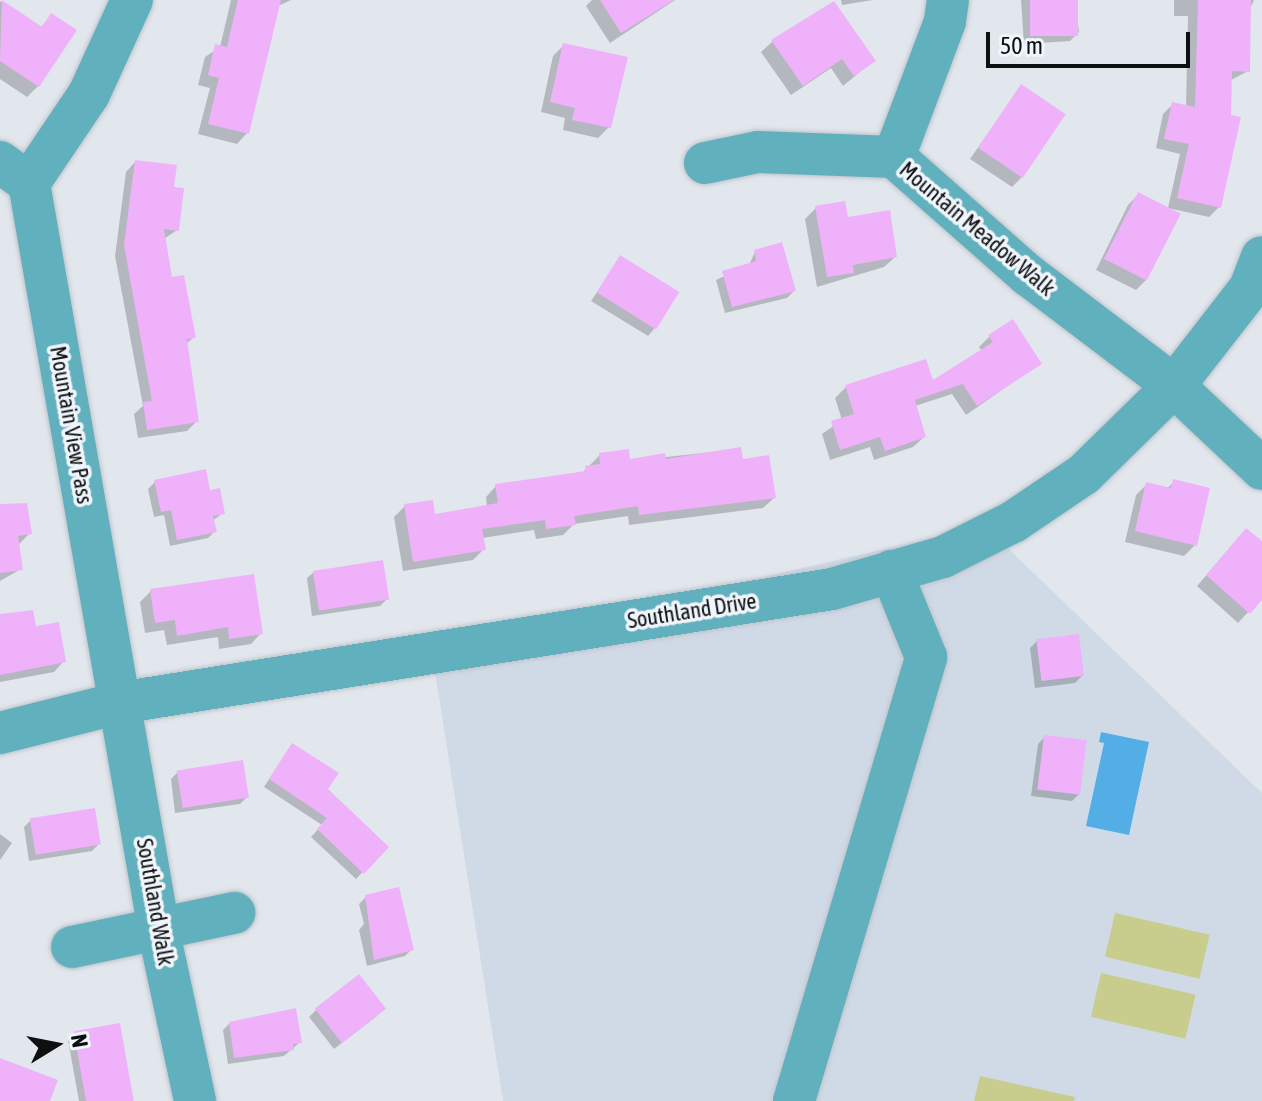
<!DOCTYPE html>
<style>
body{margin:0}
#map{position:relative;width:1262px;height:1101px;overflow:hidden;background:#e2e7ee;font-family:"Asap Condensed",sans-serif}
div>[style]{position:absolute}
.built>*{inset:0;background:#d0dae7}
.green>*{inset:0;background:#c8cc8c;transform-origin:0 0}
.water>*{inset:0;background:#53aee5}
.shadow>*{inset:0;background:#0003}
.building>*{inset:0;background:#efb2fa;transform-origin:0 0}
.roads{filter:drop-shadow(0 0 2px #c0c4cb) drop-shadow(0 0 2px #c0c4cb)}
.minor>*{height:42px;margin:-21px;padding:0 21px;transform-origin:21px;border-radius:21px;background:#61b0be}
span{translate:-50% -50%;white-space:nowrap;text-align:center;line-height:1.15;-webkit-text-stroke:7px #f0f5fb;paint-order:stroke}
.street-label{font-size:22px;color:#0d0f11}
.north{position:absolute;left:16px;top:1005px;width:80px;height:80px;-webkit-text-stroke:6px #f0f5fb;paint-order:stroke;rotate:80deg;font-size:22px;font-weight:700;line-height:32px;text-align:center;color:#0d0f11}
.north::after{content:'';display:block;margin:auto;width:28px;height:36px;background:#0d0f11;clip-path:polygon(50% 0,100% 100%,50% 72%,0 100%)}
.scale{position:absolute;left:986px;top:32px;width:204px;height:36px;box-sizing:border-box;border:4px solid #0d0f11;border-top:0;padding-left:10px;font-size:24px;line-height:28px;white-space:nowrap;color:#0d0f11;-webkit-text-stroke:6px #f0f5fb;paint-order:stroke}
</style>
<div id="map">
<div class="built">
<div style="clip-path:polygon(985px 526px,1262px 793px,1262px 1101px,503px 1101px,432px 653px)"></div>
</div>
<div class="green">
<div style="left:1115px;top:913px;width:97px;height:45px;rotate:13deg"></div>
<div style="left:1101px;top:973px;width:97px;height:45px;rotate:13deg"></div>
<div style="clip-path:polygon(980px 1076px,1075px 1097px,1074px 1101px,974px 1101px)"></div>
</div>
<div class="water">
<div style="clip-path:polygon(1101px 732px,1149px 742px,1129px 835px,1086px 826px,1104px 743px,1099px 742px)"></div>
</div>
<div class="shadow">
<div style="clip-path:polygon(231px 0,291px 0,278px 6px,247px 133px,237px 144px,198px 134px,210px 88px,198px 85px,205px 57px,220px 47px)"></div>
<div style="clip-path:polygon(592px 0,675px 0,610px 43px,586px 6px)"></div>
<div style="clip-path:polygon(841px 0,873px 0,842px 5px)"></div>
<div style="clip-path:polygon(1021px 0,1075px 0,1079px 32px,1070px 41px,1024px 44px)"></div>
<div style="clip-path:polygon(1174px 0,1254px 0,1249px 11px,1248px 71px,1229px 81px,1219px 207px,1209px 217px,1168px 208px,1180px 154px,1156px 148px,1163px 114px,1173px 104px,1186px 107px,1188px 16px,1174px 16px)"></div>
<div style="clip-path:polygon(0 1px,40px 28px,52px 15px,38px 86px,27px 97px,0 79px)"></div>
<div style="clip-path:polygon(772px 42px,873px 61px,843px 86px,831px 68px,791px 95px,761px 52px)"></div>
<div style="clip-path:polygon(564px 45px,609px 127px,598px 138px,563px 130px,565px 118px,541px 112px,553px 56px)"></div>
<div style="clip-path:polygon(1021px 86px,1023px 176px,1012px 187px,970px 159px)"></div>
<div style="clip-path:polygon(135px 162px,172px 189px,177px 230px,164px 239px,171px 279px,194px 337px,185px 345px,197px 421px,187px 431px,138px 438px,134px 414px,143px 406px,115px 256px,126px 172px)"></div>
<div style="clip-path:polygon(1138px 195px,1147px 279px,1136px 290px,1096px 270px,1128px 205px)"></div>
<div style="clip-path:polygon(816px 208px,846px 220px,895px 257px,884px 267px,817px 287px,805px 219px)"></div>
<div style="clip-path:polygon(755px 252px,794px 291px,787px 298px,725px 313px,716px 280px,749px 265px)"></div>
<div style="clip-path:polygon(620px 258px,654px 329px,648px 336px,591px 301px)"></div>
<div style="clip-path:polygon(990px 336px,1039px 364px,966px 415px,952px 394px,915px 406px,924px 437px,913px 447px,874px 460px,870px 447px,830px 460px,822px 434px,842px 420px,835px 398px,846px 387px,931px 383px,982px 351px,979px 347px)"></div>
<div style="clip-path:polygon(740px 449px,742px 461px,774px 498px,763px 508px,629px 525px,628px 516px,574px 524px,563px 535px,536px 539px,534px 530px,482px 538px,484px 549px,473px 560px,403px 571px,394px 517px,405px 506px,434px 516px,487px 507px,486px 497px,496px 486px,581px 474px,600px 455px,629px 461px)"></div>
<div style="clip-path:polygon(155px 482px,208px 492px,223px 513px,212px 521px,215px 531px,208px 538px,170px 546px,164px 515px,154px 517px,148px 489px)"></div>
<div style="clip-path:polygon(1174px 482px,1195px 545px,1184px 556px,1125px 542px,1136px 495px,1147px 484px,1166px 489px)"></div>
<div style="clip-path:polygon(0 509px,30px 533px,19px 544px,21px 569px,0 581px)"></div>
<div style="clip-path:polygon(1236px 541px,1262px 544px,1262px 597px,1238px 623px,1197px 586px)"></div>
<div style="clip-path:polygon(314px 572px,387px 599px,380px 606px,312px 616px,307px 578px)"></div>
<div style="clip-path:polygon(151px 591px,261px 633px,251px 644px,219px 649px,218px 637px,167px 645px,164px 630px,145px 633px,140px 602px)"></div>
<div style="clip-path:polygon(0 616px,64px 661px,54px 672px,0 682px)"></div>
<div style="clip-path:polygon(1037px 641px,1082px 676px,1075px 683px,1035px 688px,1030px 648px)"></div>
<div style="clip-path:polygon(1045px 737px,1079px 794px,1072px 801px,1031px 796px,1038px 744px)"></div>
<div style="clip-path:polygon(286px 753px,386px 847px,356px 879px,311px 837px,322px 825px,264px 787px)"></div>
<div style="clip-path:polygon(178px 772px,247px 797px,240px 804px,175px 813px,171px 779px)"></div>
<div style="clip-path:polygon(31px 820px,98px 845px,92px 851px,29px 861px,24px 827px)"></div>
<div style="clip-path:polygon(0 834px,12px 843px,0 860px)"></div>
<div style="clip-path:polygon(366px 897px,412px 949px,405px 956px,367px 966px,359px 930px,364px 924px,359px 904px)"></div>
<div style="clip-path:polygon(316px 1010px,377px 1016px,334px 1049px,309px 1017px)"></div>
<div style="clip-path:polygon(230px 1023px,299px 1043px,284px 1056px,228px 1064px,223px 1030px)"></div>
<div style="clip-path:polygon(75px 1033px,132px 1101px,79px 1101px,68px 1040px)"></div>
</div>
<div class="building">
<div style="clip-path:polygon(2px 0,42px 27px,51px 13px,77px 30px,39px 87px,0 61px)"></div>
<div style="clip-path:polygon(238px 0,281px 0,249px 134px,208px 124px,219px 78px,208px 75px,215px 44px,227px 47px)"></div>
<div style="clip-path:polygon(600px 0,674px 0,621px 33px)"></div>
<div style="left:1030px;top:0;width:48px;height:36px"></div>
<div style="clip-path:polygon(1198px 0,1251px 0,1250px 72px,1232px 71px,1231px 115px,1241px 117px,1221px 208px,1177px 198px,1189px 144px,1164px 139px,1172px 102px,1195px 107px)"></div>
<div style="clip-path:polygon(834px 1px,876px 61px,854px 76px,842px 59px,803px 86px,771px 40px)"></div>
<div style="clip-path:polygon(563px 43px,628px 57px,611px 128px,572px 120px,575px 108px,550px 102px)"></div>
<div style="left:1021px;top:84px;width:54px;height:77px;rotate:34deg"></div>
<div style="clip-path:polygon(135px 160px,177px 165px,174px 187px,184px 188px,179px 231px,164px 229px,172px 277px,184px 275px,196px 338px,187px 339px,199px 422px,147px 430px,143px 402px,152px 401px,124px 245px)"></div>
<div style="left:1138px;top:192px;width:48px;height:75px;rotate:27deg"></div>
<div style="clip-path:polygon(845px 201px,848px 217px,890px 210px,897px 257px,853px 265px,854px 273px,827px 277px,815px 206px)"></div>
<div style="clip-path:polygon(782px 242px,796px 291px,732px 307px,722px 271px,756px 261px,754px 250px)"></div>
<div style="left:620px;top:255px;width:70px;height:44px;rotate:32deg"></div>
<div style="clip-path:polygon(1013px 319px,1042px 364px,977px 406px,963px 384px,915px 400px,926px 437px,885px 451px,880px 437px,840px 450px,831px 421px,854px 414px,845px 385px,926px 359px,933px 380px,993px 342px,988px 335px)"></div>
<div style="clip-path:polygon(741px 447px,743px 459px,769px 455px,776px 498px,639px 515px,638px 506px,574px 516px,576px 525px,546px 529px,545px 520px,482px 529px,486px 550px,413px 562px,404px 504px,433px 500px,435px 514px,498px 503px,495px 484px,586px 471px,585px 466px,600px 464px,599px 453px,629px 449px,630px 459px,665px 453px,666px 459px)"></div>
<div style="clip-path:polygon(206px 469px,210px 490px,220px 488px,225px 514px,213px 516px,217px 532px,177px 540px,171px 510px,161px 512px,154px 480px)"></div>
<div style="clip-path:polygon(1173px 479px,1210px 488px,1197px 546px,1135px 531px,1146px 482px,1171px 488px)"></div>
<div style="clip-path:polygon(27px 503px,32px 534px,18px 536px,23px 570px,0 573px,0 504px)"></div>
<div style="clip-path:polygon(1246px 528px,1262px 541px,1262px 600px,1250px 614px,1206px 575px)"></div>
<div style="left:383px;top:560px;width:40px;height:71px;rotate:81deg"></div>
<div style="clip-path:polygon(254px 574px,263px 634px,229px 639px,228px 627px,177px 636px,175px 620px,155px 623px,150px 589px)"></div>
<div style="clip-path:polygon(33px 610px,36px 626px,59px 622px,66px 662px,0 675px,0 614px)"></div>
<div style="left:1079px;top:634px;width:42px;height:43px;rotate:83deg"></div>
<div style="left:1044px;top:735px;width:43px;height:55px;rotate:7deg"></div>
<div style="clip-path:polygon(292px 743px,339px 773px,328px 789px,389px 847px,364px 874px,317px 829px,327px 818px,269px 779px)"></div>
<div style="left:243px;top:760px;width:38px;height:67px;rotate:81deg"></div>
<div style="left:95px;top:808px;width:37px;height:66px;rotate:81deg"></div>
<div style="clip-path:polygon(399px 887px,414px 950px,374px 960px,365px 895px)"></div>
<div style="left:359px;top:974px;width:44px;height:56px;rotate:52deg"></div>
<div style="clip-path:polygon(296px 1008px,302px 1043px,293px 1044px,294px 1050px,234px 1058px,229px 1022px)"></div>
<div style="left:120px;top:1023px;width:79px;height:47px;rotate:80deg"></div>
<div style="clip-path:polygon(0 1058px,58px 1080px,50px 1101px,0 1101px)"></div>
</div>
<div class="roads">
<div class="minor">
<div style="left:894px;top:157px;width:145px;rotate:-69.4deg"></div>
<div style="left:945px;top:21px;width:21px;rotate:-82deg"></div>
<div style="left:0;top:162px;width:36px;rotate:36deg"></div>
<div style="left:29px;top:183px;width:770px;rotate:80.13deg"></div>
<div style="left:161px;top:942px;width:163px;rotate:77.9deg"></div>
<div style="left:705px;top:163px;width:54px;rotate:-11.7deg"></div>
<div style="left:758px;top:152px;width:136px;rotate:2.1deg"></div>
<div style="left:894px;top:157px;width:179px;rotate:41.4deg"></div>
<div style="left:1028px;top:275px;width:183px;rotate:37.2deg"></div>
<div style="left:1174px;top:386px;width:121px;rotate:43.3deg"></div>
<div style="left:29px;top:183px;width:107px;rotate:-56deg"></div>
<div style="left:89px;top:94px;width:103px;rotate:-65.4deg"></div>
<div style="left:0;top:733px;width:123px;rotate:-14.1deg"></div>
<div style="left:119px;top:703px;width:722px;rotate:-9.08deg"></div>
<div style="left:832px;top:589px;width:116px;rotate:-16.1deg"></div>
<div style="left:943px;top:557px;width:78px;rotate:-26.6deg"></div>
<div style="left:1013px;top:522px;width:86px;rotate:-34.1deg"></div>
<div style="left:1084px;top:474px;width:126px;rotate:-44.4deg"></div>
<div style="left:1174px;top:386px;width:124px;rotate:-52.2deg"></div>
<div style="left:1250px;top:288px;width:33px;rotate:-69deg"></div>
<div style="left:72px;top:947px;width:166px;rotate:-11.9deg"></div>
<div style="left:794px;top:1101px;width:463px;rotate:-73.4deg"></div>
<div style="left:926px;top:657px;width:93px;rotate:-112.1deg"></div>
</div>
</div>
<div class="street-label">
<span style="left:977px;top:229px;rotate:40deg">Mountain Meadow Walk</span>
<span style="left:71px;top:425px;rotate:80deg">Mountain View Pass</span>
<span style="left:692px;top:611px;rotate:-9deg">Southland Drive</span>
<span style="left:155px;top:902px;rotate:80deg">Southland Walk</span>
</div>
<div class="north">N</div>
<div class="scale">50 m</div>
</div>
